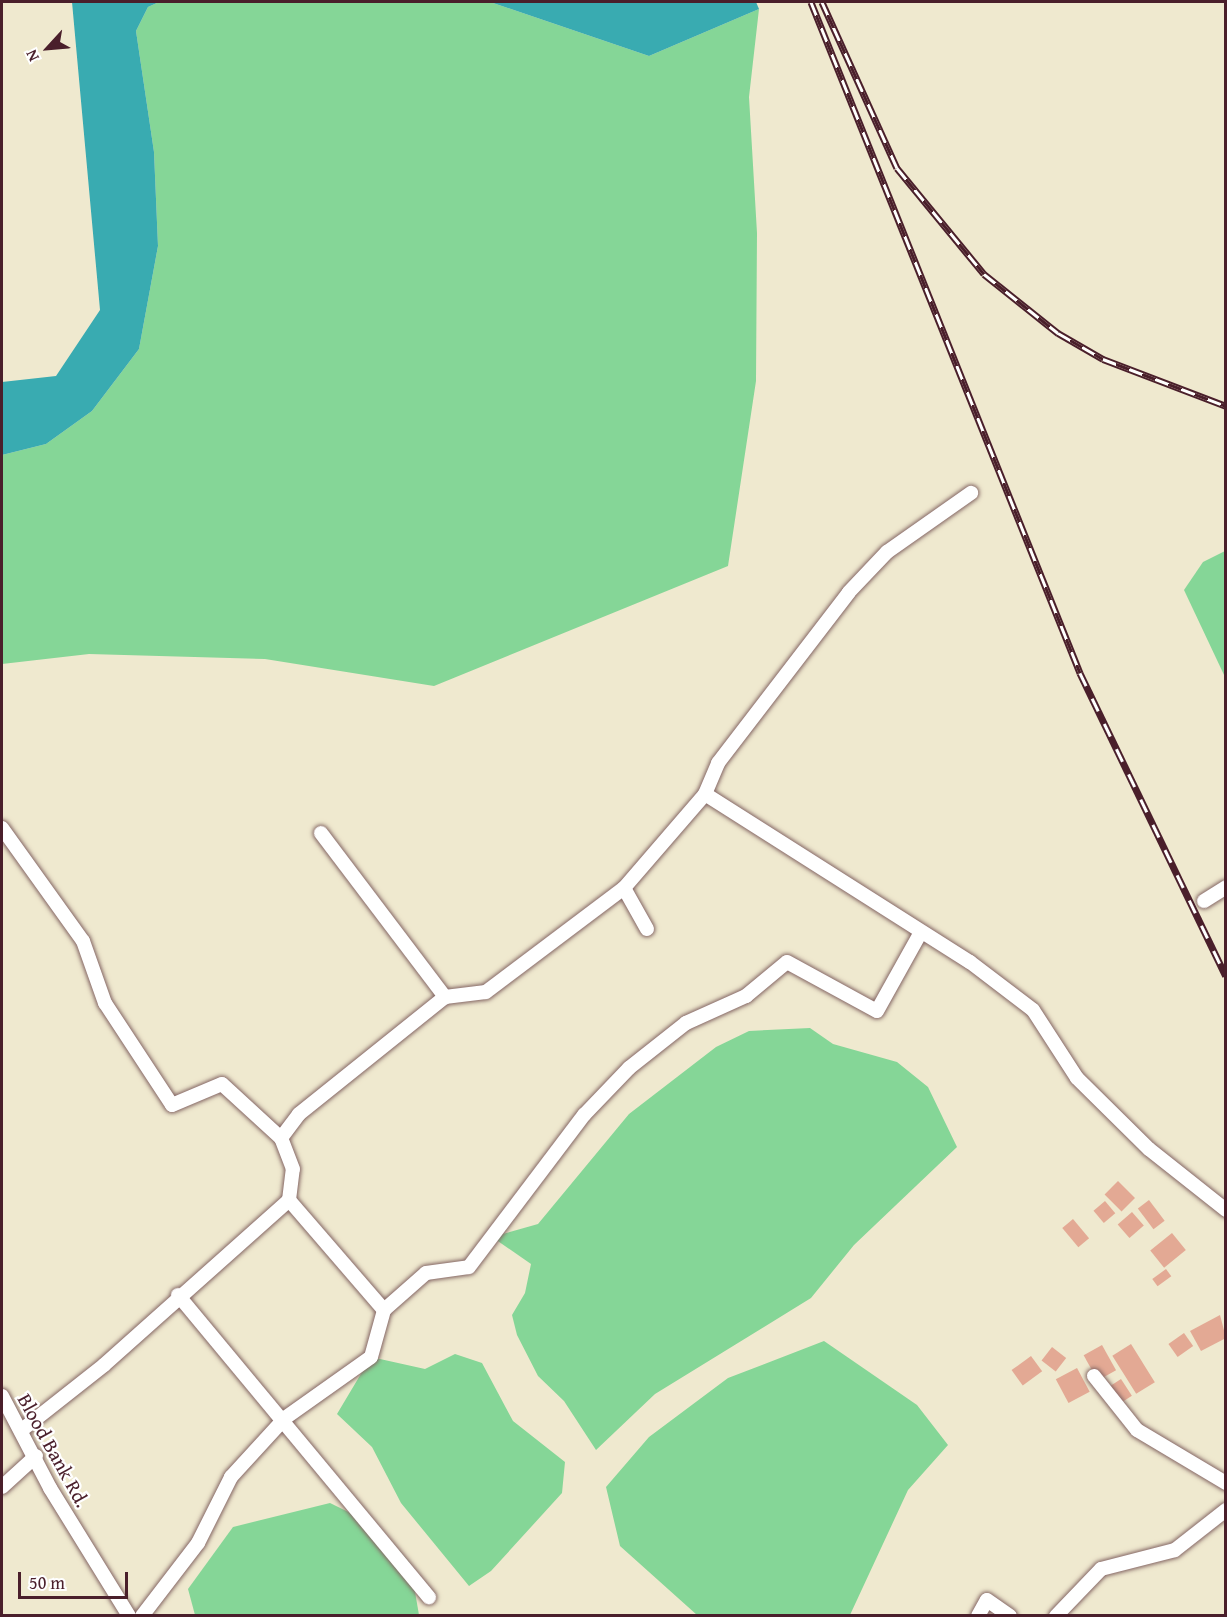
<!DOCTYPE html>
<style>
body{margin:0}
#map{position:relative;width:1227px;height:1617px;overflow:hidden;background:#efe9cf;font-family:"Gentium Book Plus",serif}
div>[style]{position:absolute}
.green>*{inset:0;background:#85d697}
.water>*{inset:0;background:#39abb1}
.building>*{inset:0;background:#e3a994;transform-origin:0 0}
.roads{filter:drop-shadow(0 0 2px #846664) drop-shadow(0 0 2px #846664)}
.street>*{height:14px;margin:-7px;padding:0 7px;transform-origin:7px;border-radius:7px;background:#fff}
.rail>*{height:7px;margin-top:-3.5px;transform-origin:0;background:repeating-linear-gradient(90deg,#fff 0 14px,#4a1f2b 0 28px);box-sizing:border-box;border-block:2px solid #4a1f2b}
span{translate:-50% -50%;white-space:nowrap;text-align:center;line-height:1.15;-webkit-text-stroke:4.5px #fff;paint-order:stroke}
.street-label{font-size:20px;color:#4a1f2b}
.frame{position:absolute;inset:0;border:3px solid #4a1f2b;pointer-events:none}
.north{position:absolute;left:18px;top:18px;width:60px;height:60px;-webkit-text-stroke:4px #fff;paint-order:stroke;rotate:244deg;font-size:16px;font-weight:700;line-height:24px;text-align:center;color:#4a1f2b}
.north::after{content:'';display:block;margin:auto;width:21px;height:27px;background:#4a1f2b;clip-path:polygon(50% 0,100% 100%,50% 72%,0 100%)}
.scale{position:absolute;left:18px;top:1572px;width:110px;height:27px;box-sizing:border-box;border:3px solid #4a1f2b;border-top:0;padding-left:8px;font-size:18px;line-height:21px;white-space:nowrap;color:#4a1f2b;-webkit-text-stroke:4px #fff;paint-order:stroke}
</style>
<div id="map">
<div class="green">
<div style="clip-path:polygon(159px 2px,490px 2px,649px 56px,759px 9px,749px 97px,757px 233px,756px 381px,728px 566px,434px 686px,265px 659px,89px 654px,2px 664px,2px 455px,46px 444px,92px 411px,139px 349px,158px 246px,154px 152px,136px 31px,148px 7px)"></div>
<div style="clip-path:polygon(1225px 551px,1225px 677px,1184px 590px,1203px 562px)"></div>
<div style="clip-path:polygon(810px 1028px,833px 1044px,897px 1062px,928px 1087px,957px 1147px,854px 1245px,811px 1298px,655px 1394px,596px 1450px,564px 1401px,538px 1376px,517px 1335px,512px 1315px,525px 1293px,531px 1264px,492px 1237px,538px 1224px,629px 1114px,716px 1047px,749px 1031px)"></div>
<div style="clip-path:polygon(824px 1341px,917px 1405px,948px 1445px,908px 1490px,850px 1615px,697px 1615px,620px 1546px,606px 1487px,649px 1437px,728px 1378px)"></div>
<div style="clip-path:polygon(455px 1354px,482px 1363px,513px 1421px,565px 1462px,562px 1493px,491px 1571px,469px 1586px,401px 1503px,372px 1447px,337px 1414px,371px 1357px,425px 1369px)"></div>
<div style="clip-path:polygon(330px 1503px,379px 1527px,410px 1563px,419px 1615px,195px 1615px,188px 1589px,233px 1527px)"></div>
</div>
<div class="water">
<div style="clip-path:polygon(72px 2px,159px 2px,148px 7px,136px 31px,154px 152px,158px 246px,139px 349px,92px 411px,46px 444px,2px 455px,2px 382px,56px 376px,100px 310px)"></div>
<div style="clip-path:polygon(490px 2px,756px 2px,759px 9px,649px 56px)"></div>
</div>
<div class="building">
<div style="left:1118px;top:1181px;width:24px;height:19px;rotate:45deg"></div>
<div style="left:1149px;top:1200px;width:26px;height:14px;rotate:53deg"></div>
<div style="left:1105px;top:1201px;width:16px;height:15px;rotate:50deg"></div>
<div style="left:1132px;top:1212px;width:18px;height:19px;rotate:49deg"></div>
<div style="left:1073px;top:1219px;width:25px;height:14px;rotate:50deg"></div>
<div style="left:1172px;top:1233px;width:22px;height:28px;rotate:51deg"></div>
<div style="left:1166px;top:1269px;width:9px;height:17px;rotate:54deg"></div>
<div style="clip-path:polygon(1220px 1315px,1226px 1338px,1201px 1351px,1190px 1331px)"></div>
<div style="left:1184px;top:1333px;width:16px;height:19px;rotate:55deg"></div>
<div style="left:1131px;top:1344px;width:45px;height:22px;rotate:58deg"></div>
<div style="left:1102px;top:1345px;width:29px;height:21px;rotate:61deg"></div>
<div style="left:1052px;top:1347px;width:18px;height:17px;rotate:38deg"></div>
<div style="left:1031px;top:1356px;width:19px;height:24px;rotate:54deg"></div>
<div style="left:1077px;top:1368px;width:27px;height:24px;rotate:62deg"></div>
<div style="left:1121px;top:1379px;width:20px;height:16px;rotate:57deg"></div>
</div>
<div class="roads">
<div class="street">
<div style="left:705px;top:794px;width:34px;rotate:-67deg"></div>
<div style="left:718px;top:763px;width:215px;rotate:-52.5deg"></div>
<div style="left:849px;top:592px;width:55px;rotate:-46.5deg"></div>
<div style="left:887px;top:552px;width:103px;rotate:-35.1deg"></div>
<div style="left:2px;top:828px;width:139px;rotate:54.4deg"></div>
<div style="left:83px;top:941px;width:66px;rotate:70.5deg"></div>
<div style="left:105px;top:1003px;width:122px;rotate:56.7deg"></div>
<div style="left:172px;top:1105px;width:54px;rotate:-22.8deg"></div>
<div style="left:222px;top:1084px;width:80px;rotate:42.5deg"></div>
<div style="left:281px;top:1138px;width:30px;rotate:-53deg"></div>
<div style="left:299px;top:1114px;width:187px;rotate:-38.7deg"></div>
<div style="left:445px;top:997px;width:41px;rotate:-7deg"></div>
<div style="left:486px;top:992px;width:173px;rotate:-37deg"></div>
<div style="left:624px;top:888px;width:124px;rotate:-49.2deg"></div>
<div style="left:705px;top:794px;width:314px;rotate:32.4deg"></div>
<div style="left:970px;top:962px;width:79px;rotate:37.3deg"></div>
<div style="left:1033px;top:1010px;width:81px;rotate:57.1deg"></div>
<div style="left:1077px;top:1078px;width:101px;rotate:44.6deg"></div>
<div style="left:1149px;top:1149px;width:98px;rotate:38.4deg"></div>
<div style="left:321px;top:833px;width:206px;rotate:52.9deg"></div>
<div style="left:624px;top:888px;width:47px;rotate:60.7deg"></div>
<div style="left:1204px;top:901px;width:26px;rotate:-32deg"></div>
<div style="left:289px;top:1200px;width:145px;rotate:49.2deg"></div>
<div style="left:178px;top:1295px;width:393px;rotate:50.3deg"></div>
<div style="left:1094px;top:1376px;width:69px;rotate:51.5deg"></div>
<div style="left:1137px;top:1430px;width:104px;rotate:30.8deg"></div>
<div style="left:2px;top:1396px;width:104px;rotate:62.4deg"></div>
<div style="left:50px;top:1488px;width:150px;rotate:58.3deg"></div>
<div style="left:23px;top:1429px;width:103px;rotate:-38.3deg"></div>
<div style="left:104px;top:1365px;width:248px;rotate:-41.7deg"></div>
<div style="left:289px;top:1200px;width:31px;rotate:-83deg"></div>
<div style="left:293px;top:1169px;width:33px;rotate:-111deg"></div>
<div style="left:2px;top:1487px;width:46px;rotate:-42.4deg"></div>
<div style="left:142px;top:1616px;width:92px;rotate:-52.5deg"></div>
<div style="left:198px;top:1543px;width:74px;rotate:-63.4deg"></div>
<div style="left:231px;top:1477px;width:80px;rotate:-47.5deg"></div>
<div style="left:285px;top:1418px;width:105px;rotate:-35.3deg"></div>
<div style="left:371px;top:1357px;width:49px;rotate:-74.5deg"></div>
<div style="left:384px;top:1310px;width:56px;rotate:-41.4deg"></div>
<div style="left:426px;top:1273px;width:43px;rotate:-7.9deg"></div>
<div style="left:469px;top:1267px;width:191px;rotate:-52.9deg"></div>
<div style="left:584px;top:1115px;width:65px;rotate:-46.2deg"></div>
<div style="left:629px;top:1068px;width:73px;rotate:-38.3deg"></div>
<div style="left:686px;top:1023px;width:66px;rotate:-24.2deg"></div>
<div style="left:746px;top:996px;width:53px;rotate:-39.7deg"></div>
<div style="left:787px;top:962px;width:102px;rotate:28.6deg"></div>
<div style="left:877px;top:1011px;width:90px;rotate:-60.9deg"></div>
<div style="left:978px;top:1616px;width:18px;rotate:-61deg"></div>
<div style="left:987px;top:1600px;width:28px;rotate:35deg"></div>
<div style="left:1056px;top:1616px;width:65px;rotate:-46.2deg"></div>
<div style="left:1101px;top:1569px;width:76px;rotate:-14.4deg"></div>
<div style="left:1175px;top:1550px;width:65px;rotate:-38.1deg"></div>
</div>
</div>
<div class="rail">
<div style="left:811px;top:2px;width:723px;rotate:68.15deg"></div>
<div style="left:1080px;top:673px;width:336px;rotate:64.3deg"></div>
<div style="left:822px;top:2px;width:182px;rotate:65.7deg"></div>
<div style="left:897px;top:168px;width:137px;rotate:50.6deg"></div>
<div style="left:984px;top:274px;width:95px;rotate:38.6deg"></div>
<div style="left:1058px;top:333px;width:52px;rotate:30deg"></div>
<div style="left:1103px;top:359px;width:132px;rotate:20.9deg"></div>
</div>
<div class="street-label">
<span style="left:54px;top:1450px;rotate:61deg">Blood Bank Rd.</span>
</div>
<div class="frame"></div>
<div class="north">N</div>
<div class="scale">50 m</div>
</div>
